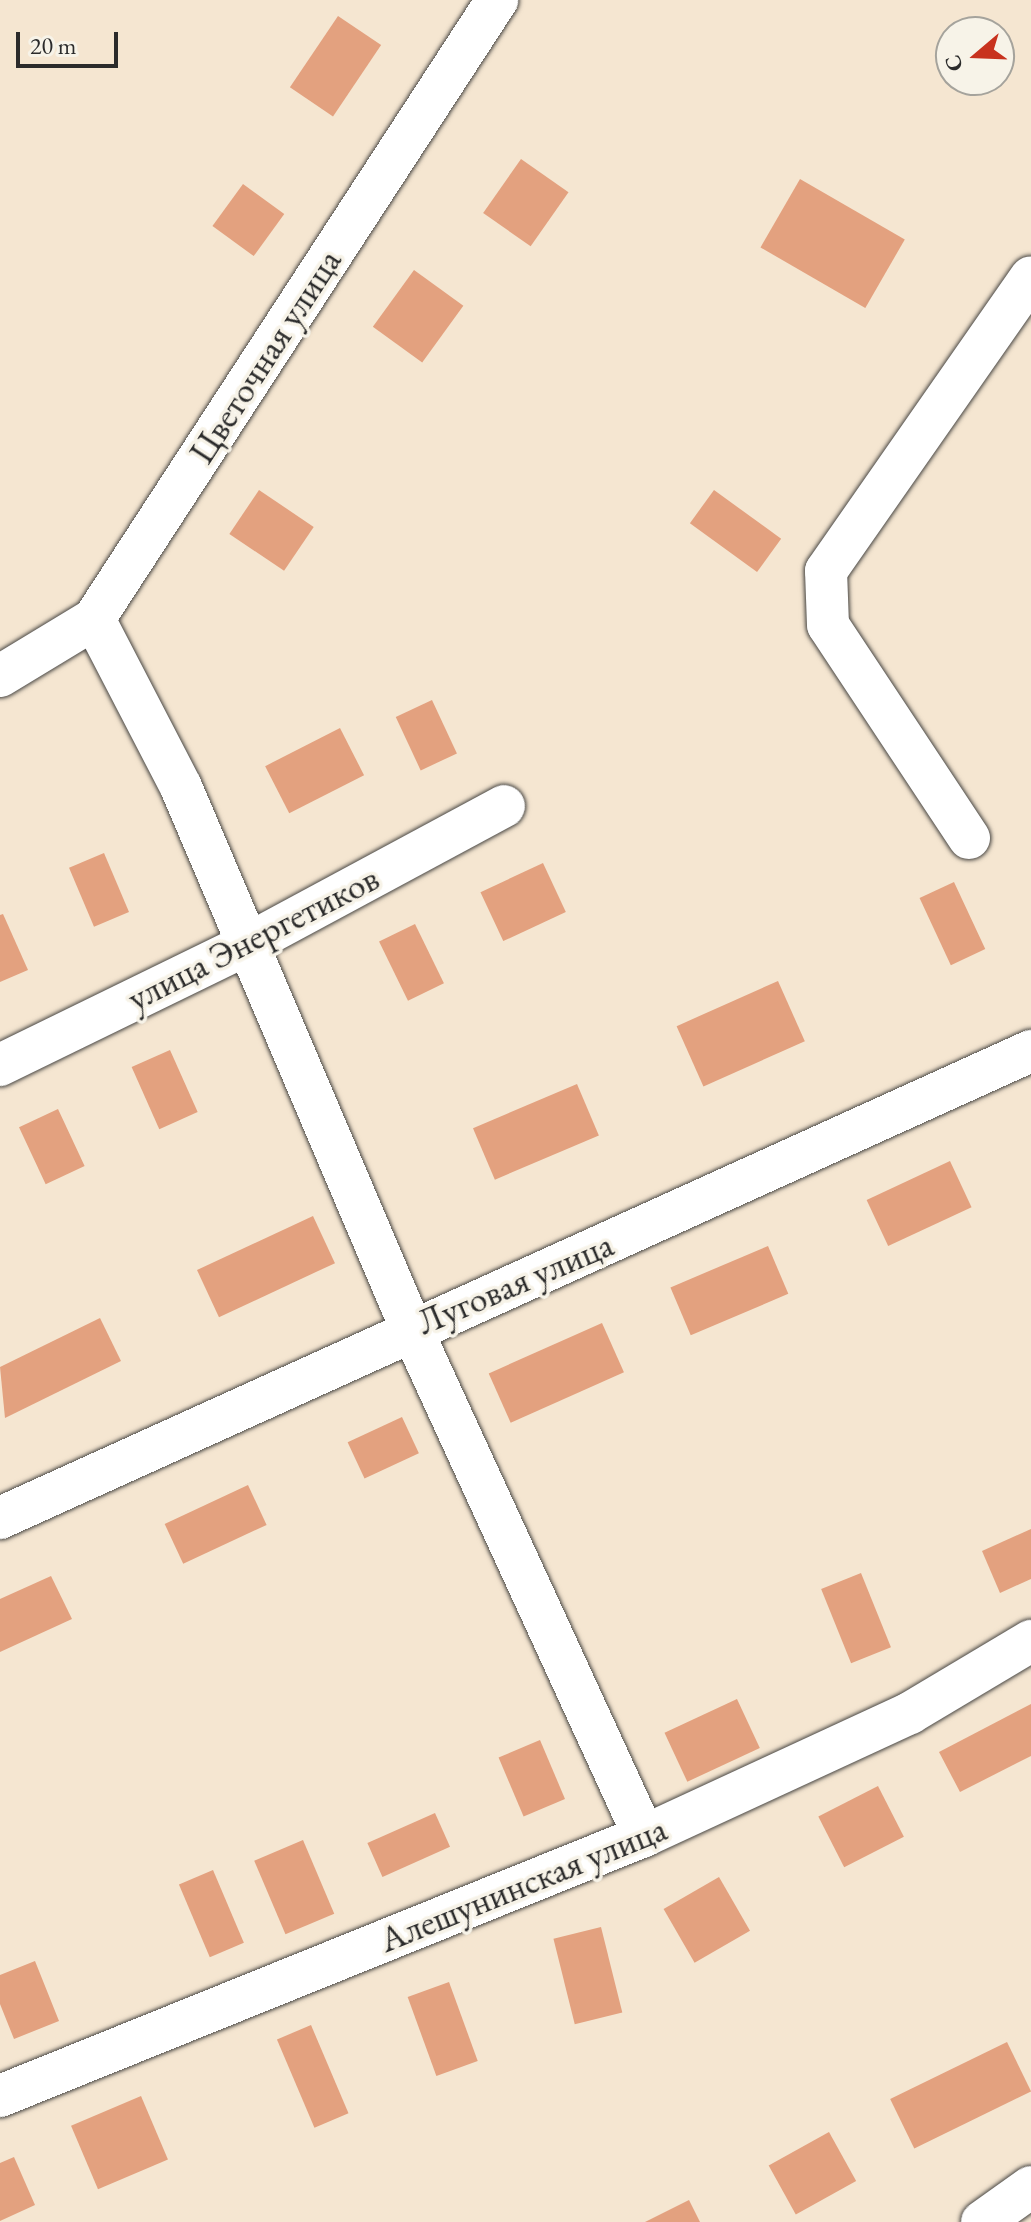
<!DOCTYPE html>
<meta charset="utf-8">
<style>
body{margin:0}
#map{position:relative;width:1031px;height:2222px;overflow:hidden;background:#f5e6d1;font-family:"EB Garamond",serif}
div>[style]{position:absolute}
.building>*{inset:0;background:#e3a17f;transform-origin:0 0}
.roads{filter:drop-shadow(0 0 2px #494744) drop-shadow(0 0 2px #494744)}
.minor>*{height:42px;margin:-21px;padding:0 21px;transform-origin:21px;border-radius:21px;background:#fff}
span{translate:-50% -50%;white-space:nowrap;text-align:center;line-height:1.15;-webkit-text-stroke:7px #f7f3e8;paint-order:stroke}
.street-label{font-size:36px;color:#2b2b2b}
.north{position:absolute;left:935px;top:16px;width:80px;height:80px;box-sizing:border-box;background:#f7f3e8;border:2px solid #a5a39c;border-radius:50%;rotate:251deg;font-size:22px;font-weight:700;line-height:32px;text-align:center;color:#2b2b2b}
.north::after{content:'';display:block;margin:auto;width:28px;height:36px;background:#c8321e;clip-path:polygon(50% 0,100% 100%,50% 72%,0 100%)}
.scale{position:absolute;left:16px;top:32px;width:102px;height:36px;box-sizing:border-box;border:4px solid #2b2b2b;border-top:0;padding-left:10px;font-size:24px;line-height:28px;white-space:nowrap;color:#2b2b2b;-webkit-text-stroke:6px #f7f3e8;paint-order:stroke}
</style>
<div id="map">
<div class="building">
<div style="left:338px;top:16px;width:52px;height:86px;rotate:34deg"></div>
<div style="left:521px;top:159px;width:58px;height:66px;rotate:35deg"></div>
<div style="left:800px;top:179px;width:121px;height:79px;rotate:30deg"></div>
<div style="left:243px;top:184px;width:51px;height:52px;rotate:36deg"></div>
<div style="left:414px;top:270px;width:61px;height:70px;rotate:36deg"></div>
<div style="left:259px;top:490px;width:66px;height:53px;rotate:34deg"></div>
<div style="left:714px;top:490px;width:83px;height:41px;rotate:36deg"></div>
<div style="left:432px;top:700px;width:59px;height:40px;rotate:65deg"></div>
<div style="left:340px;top:728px;width:53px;height:84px;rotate:63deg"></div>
<div style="left:104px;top:853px;width:64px;height:38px;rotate:67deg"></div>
<div style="left:543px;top:863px;width:54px;height:69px;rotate:65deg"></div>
<div style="left:954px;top:882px;width:74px;height:38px;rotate:65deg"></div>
<div style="clip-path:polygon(3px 914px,28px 970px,0 982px,0 915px)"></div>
<div style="left:415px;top:924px;width:66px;height:40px;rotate:64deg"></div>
<div style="left:778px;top:981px;width:66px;height:111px;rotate:66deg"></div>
<div style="left:170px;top:1050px;width:68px;height:42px;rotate:66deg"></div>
<div style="left:577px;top:1084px;width:56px;height:113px;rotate:67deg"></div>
<div style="left:58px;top:1109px;width:63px;height:43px;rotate:65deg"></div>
<div style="left:950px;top:1161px;width:51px;height:92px;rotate:65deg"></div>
<div style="left:313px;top:1216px;width:52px;height:128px;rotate:65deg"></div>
<div style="left:768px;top:1246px;width:52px;height:106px;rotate:67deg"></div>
<div style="clip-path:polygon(100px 1318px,121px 1361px,5px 1418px,0 1367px)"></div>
<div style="left:602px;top:1323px;width:54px;height:124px;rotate:66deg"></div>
<div style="left:402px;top:1417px;width:40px;height:60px;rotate:65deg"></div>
<div style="left:248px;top:1485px;width:44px;height:92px;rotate:65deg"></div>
<div style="clip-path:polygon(1031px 1529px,1031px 1579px,1000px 1593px,982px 1551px)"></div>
<div style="left:861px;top:1573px;width:80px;height:43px;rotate:68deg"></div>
<div style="clip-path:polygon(51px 1576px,72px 1619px,0 1652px,0 1599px)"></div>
<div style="left:737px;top:1699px;width:54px;height:80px;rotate:65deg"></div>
<div style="clip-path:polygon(1031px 1704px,1031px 1756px,960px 1792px,939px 1752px)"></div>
<div style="left:540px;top:1740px;width:64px;height:45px;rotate:67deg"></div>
<div style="left:878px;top:1786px;width:57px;height:67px;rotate:63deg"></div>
<div style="left:435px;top:1813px;width:37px;height:74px;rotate:66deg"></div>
<div style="left:303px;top:1840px;width:80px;height:53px;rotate:67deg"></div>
<div style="left:213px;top:1870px;width:79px;height:37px;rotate:67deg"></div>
<div style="left:719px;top:1877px;width:62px;height:64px;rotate:60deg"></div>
<div style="left:601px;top:1927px;width:88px;height:49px;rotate:76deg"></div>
<div style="clip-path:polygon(35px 1961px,59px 2021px,14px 2039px,0 2004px,0 1975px)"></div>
<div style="left:449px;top:1982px;width:84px;height:44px;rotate:70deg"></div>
<div style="left:311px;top:2025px;width:96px;height:37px;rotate:67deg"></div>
<div style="left:1007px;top:2042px;width:55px;height:130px;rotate:64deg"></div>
<div style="left:141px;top:2096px;width:69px;height:76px;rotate:67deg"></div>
<div style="left:829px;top:2132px;width:56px;height:69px;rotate:61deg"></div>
<div style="clip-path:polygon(14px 2157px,35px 2205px,0 2221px,0 2163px)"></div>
<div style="clip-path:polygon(689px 2200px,700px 2222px,645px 2222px)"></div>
</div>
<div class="roads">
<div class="minor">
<div style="left:94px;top:619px;width:189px;rotate:62.6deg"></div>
<div style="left:181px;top:787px;width:588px;rotate:66.97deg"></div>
<div style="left:411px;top:1328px;width:559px;rotate:65.36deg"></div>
<div style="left:0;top:676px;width:110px;rotate:-31.2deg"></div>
<div style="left:94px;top:619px;width:739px;rotate:-56.93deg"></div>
<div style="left:969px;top:838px;width:255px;rotate:-123.5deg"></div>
<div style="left:828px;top:625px;width:54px;rotate:-92.1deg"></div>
<div style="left:826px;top:571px;width:358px;rotate:-55.1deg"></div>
<div style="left:0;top:1065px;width:274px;rotate:-26deg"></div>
<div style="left:246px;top:945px;width:293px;rotate:-28.3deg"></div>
<div style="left:0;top:1518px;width:1132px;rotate:-24.37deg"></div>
<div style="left:0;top:2096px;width:695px;rotate:-21.99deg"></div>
<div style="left:644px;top:1836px;width:293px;rotate:-24.8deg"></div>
<div style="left:910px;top:1713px;width:141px;rotate:-30.8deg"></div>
<div style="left:982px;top:2222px;width:60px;rotate:-35.5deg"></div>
</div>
</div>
<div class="street-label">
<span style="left:265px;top:356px;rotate:-57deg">Цветочная улица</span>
<span style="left:253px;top:938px;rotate:-27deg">улица Энергетиков</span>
<span style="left:515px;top:1283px;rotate:-23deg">Луговая улица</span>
<span style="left:523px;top:1884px;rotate:-22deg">Алешунинская улица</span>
</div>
<div class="north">С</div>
<div class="scale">20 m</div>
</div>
